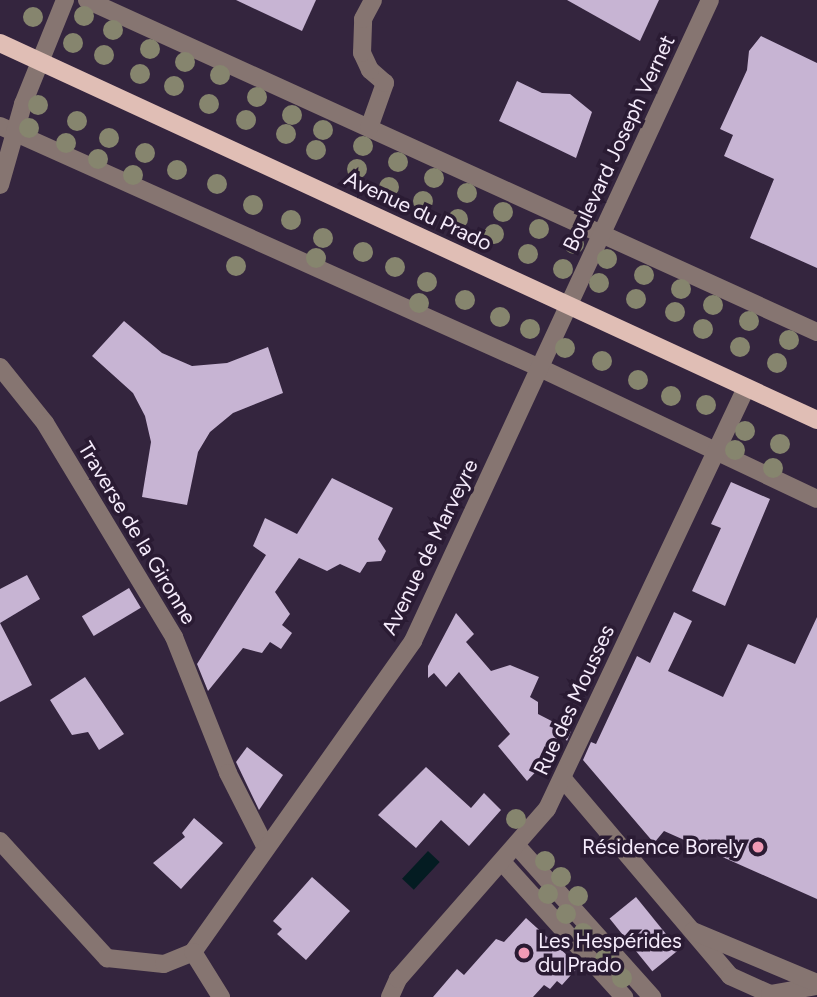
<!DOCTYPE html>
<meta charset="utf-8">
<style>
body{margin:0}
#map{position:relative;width:817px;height:997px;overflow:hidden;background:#34253e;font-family:Figtree,sans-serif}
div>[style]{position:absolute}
.water>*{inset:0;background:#041c22;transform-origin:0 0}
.building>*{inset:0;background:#c7b4d3;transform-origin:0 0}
.minor>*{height:18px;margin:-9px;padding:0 9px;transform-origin:9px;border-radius:9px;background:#867571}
.major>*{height:18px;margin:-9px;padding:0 9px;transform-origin:9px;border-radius:9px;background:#e0beb5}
.trees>*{width:20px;height:20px;margin:-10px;border-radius:50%;background:#86856e}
.dots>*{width:19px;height:19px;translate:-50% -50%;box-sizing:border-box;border:4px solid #2a1b33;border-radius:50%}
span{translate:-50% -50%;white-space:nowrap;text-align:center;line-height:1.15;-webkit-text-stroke:7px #2a1b33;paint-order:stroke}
.street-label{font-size:21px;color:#f5ebfb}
.poi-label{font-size:21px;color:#f5ebfb}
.right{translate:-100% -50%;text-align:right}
.left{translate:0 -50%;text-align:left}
</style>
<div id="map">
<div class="water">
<div style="left:428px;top:851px;width:16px;height:38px;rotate:43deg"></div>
</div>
<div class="building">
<div style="clip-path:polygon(236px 0,316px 0,302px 31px)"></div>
<div style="clip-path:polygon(567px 0,659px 0,640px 41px)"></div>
<div style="clip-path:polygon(761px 36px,817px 63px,817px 268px,750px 238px,774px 179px,724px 156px,733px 135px,720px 129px,747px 70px,749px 51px)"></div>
<div style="clip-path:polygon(517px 81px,542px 93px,570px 94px,592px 112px,576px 158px,499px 121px)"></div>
<div style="clip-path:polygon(124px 321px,162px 353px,192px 366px,227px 363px,268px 347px,283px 393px,233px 413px,210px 432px,198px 452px,187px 505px,142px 497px,151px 442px,145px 416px,133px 393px,92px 356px)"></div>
<div style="clip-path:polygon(332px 478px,393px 508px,378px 539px,386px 551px,381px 561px,367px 562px,360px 573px,340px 564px,327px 571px,299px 558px,275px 592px,290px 614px,282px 625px,292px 633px,281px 649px,270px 642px,262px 653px,243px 648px,208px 691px,197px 664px,266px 555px,253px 546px,265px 518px,297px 534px)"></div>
<div style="clip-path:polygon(731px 482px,770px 499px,725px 606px,692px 591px,721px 528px,711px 524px)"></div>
<div style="clip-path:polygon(27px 575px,40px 599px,0 623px,32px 685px,0 702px,0 589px)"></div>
<div style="left:129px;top:588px;width:23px;height:55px;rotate:59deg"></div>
<div style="clip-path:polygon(674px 612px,692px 621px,668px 671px,723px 697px,748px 644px,795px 664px,817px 617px,817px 899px,664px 831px,654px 843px,583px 760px,591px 742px,596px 744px,637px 656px,650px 663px)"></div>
<div style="clip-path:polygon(456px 613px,474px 634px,466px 642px,491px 671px,510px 665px,539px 677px,530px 697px,538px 702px,538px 714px,571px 731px,567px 741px,560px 732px,546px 761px,527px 781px,498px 746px,510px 734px,459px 672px,446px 687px,434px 673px,428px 678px,428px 666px)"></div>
<div style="clip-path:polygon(85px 677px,124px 734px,99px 750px,88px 732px,72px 735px,50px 700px)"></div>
<div style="clip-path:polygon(247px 747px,283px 775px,259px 810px,236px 762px)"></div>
<div style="clip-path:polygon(426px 767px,471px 808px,484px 793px,501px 810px,469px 846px,441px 820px,416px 848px,378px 815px)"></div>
<div style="clip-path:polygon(194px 818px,223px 843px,181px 889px,153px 863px,185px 837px,182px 833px)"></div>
<div style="clip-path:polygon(312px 877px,350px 911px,306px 960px,277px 934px,282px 929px,273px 921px)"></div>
<div style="left:636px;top:897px;width:68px;height:34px;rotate:51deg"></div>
<div style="clip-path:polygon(526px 918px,579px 966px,562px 985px,557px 981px,550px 989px,544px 985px,533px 997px,433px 997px,457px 969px,464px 975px,496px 939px,504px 942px)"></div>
</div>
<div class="minor">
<div style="left:87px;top:0;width:802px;rotate:24.46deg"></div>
<div style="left:0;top:126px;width:592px;rotate:24.14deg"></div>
<div style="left:540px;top:368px;width:306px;rotate:25.3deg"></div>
<div style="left:369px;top:128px;width:48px;rotate:-70.4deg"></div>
<div style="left:385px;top:83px;width:20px;rotate:-139deg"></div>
<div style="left:370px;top:70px;width:19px;rotate:-115deg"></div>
<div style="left:362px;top:53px;width:34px;rotate:-88deg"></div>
<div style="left:363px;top:19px;width:21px;rotate:-62deg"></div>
<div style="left:0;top:185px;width:84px;rotate:-74.1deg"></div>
<div style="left:23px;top:104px;width:112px;rotate:-68deg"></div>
<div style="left:0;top:367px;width:72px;rotate:51.2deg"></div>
<div style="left:45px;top:423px;width:250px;rotate:58.9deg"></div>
<div style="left:174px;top:637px;width:146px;rotate:68.3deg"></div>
<div style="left:228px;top:773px;width:84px;rotate:63.1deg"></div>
<div style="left:564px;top:780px;width:257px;rotate:49.7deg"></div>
<div style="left:730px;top:976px;width:44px;rotate:24.2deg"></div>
<div style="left:770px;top:994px;width:48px;rotate:-9.7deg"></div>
<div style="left:0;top:841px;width:159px;rotate:47.6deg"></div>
<div style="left:107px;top:958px;width:57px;rotate:6deg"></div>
<div style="left:164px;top:964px;width:31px;rotate:-22deg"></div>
<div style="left:517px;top:846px;width:203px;rotate:48.2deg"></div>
<div style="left:503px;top:863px;width:181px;rotate:47.9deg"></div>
<div style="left:693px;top:931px;width:134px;rotate:22.8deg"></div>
<div style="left:193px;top:952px;width:381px;rotate:-54.7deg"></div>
<div style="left:413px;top:641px;width:706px;rotate:-65.14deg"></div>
<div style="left:193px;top:952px;width:53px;rotate:58.1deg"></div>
<div style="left:390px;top:997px;width:20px;rotate:-66deg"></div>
<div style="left:398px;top:979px;width:226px;rotate:-48.8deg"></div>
<div style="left:547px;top:809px;width:466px;rotate:-64.7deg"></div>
</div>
<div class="major">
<div style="left:0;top:43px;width:900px;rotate:24.77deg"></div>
</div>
<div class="trees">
<div style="left:84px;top:16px"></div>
<div style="left:33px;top:17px"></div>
<div style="left:113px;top:30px"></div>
<div style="left:73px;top:43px"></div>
<div style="left:150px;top:49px"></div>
<div style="left:104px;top:55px"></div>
<div style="left:185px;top:62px"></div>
<div style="left:140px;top:74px"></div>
<div style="left:220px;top:75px"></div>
<div style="left:174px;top:86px"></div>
<div style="left:257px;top:97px"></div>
<div style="left:209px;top:104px"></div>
<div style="left:38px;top:105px"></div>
<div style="left:292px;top:115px"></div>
<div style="left:246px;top:120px"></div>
<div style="left:77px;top:121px"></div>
<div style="left:29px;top:128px"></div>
<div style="left:323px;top:130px"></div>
<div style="left:286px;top:134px"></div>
<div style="left:109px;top:138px"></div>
<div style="left:66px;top:143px"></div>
<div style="left:363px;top:146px"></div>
<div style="left:316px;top:150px"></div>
<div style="left:145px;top:153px"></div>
<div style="left:98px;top:159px"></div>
<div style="left:398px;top:162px"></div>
<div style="left:357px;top:169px"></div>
<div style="left:177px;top:170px"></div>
<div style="left:133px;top:175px"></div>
<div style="left:434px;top:178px"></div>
<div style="left:217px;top:184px"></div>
<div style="left:389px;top:187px"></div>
<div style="left:467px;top:193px"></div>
<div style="left:423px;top:201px"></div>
<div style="left:253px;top:205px"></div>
<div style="left:503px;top:212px"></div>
<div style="left:458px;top:219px"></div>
<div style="left:291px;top:220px"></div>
<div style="left:539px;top:229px"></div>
<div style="left:494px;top:234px"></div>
<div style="left:323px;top:238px"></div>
<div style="left:574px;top:244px"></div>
<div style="left:363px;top:252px"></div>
<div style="left:528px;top:254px"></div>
<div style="left:316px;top:258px"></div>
<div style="left:607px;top:259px"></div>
<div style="left:236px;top:266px"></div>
<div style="left:395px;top:267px"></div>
<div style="left:563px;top:269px"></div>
<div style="left:644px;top:275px"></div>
<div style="left:427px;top:282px"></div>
<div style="left:599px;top:283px"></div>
<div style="left:681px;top:289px"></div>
<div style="left:636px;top:299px"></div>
<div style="left:465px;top:300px"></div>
<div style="left:419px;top:303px"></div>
<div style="left:713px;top:305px"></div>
<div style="left:675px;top:312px"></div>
<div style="left:500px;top:317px"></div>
<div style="left:749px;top:321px"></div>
<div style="left:530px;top:329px"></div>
<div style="left:703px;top:329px"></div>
<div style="left:789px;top:340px"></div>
<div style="left:740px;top:347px"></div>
<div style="left:565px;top:348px"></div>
<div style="left:602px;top:361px"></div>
<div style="left:777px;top:363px"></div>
<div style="left:638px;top:380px"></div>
<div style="left:671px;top:396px"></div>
<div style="left:706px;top:405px"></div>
<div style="left:745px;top:431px"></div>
<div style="left:780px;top:444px"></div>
<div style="left:735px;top:450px"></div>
<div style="left:773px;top:468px"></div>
<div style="left:516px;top:819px"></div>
<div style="left:545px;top:861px"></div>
<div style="left:561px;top:877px"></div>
<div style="left:548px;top:894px"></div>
<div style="left:578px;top:896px"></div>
<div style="left:566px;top:914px"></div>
<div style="left:583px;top:933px"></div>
<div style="left:605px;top:959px"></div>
<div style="left:622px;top:978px"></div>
</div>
<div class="dots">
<div style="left:758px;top:847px;background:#f09ab5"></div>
<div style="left:524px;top:953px;background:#f09ab5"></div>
</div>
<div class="street-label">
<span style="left:619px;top:143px;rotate:-65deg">Boulevard Joseph Vernet</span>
<span style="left:418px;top:211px;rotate:25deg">Avenue du Prado</span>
<span style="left:137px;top:533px;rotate:59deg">Traverse de la Gironne</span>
<span style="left:430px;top:547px;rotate:-64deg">Avenue de Marveyre</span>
<span style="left:574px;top:700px;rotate:-65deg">Rue des Mousses</span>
</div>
<div class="poi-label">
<span class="right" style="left:744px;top:847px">Résidence Borely</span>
<span class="left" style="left:538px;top:953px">Les Hespérides<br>du Prado</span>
</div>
</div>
